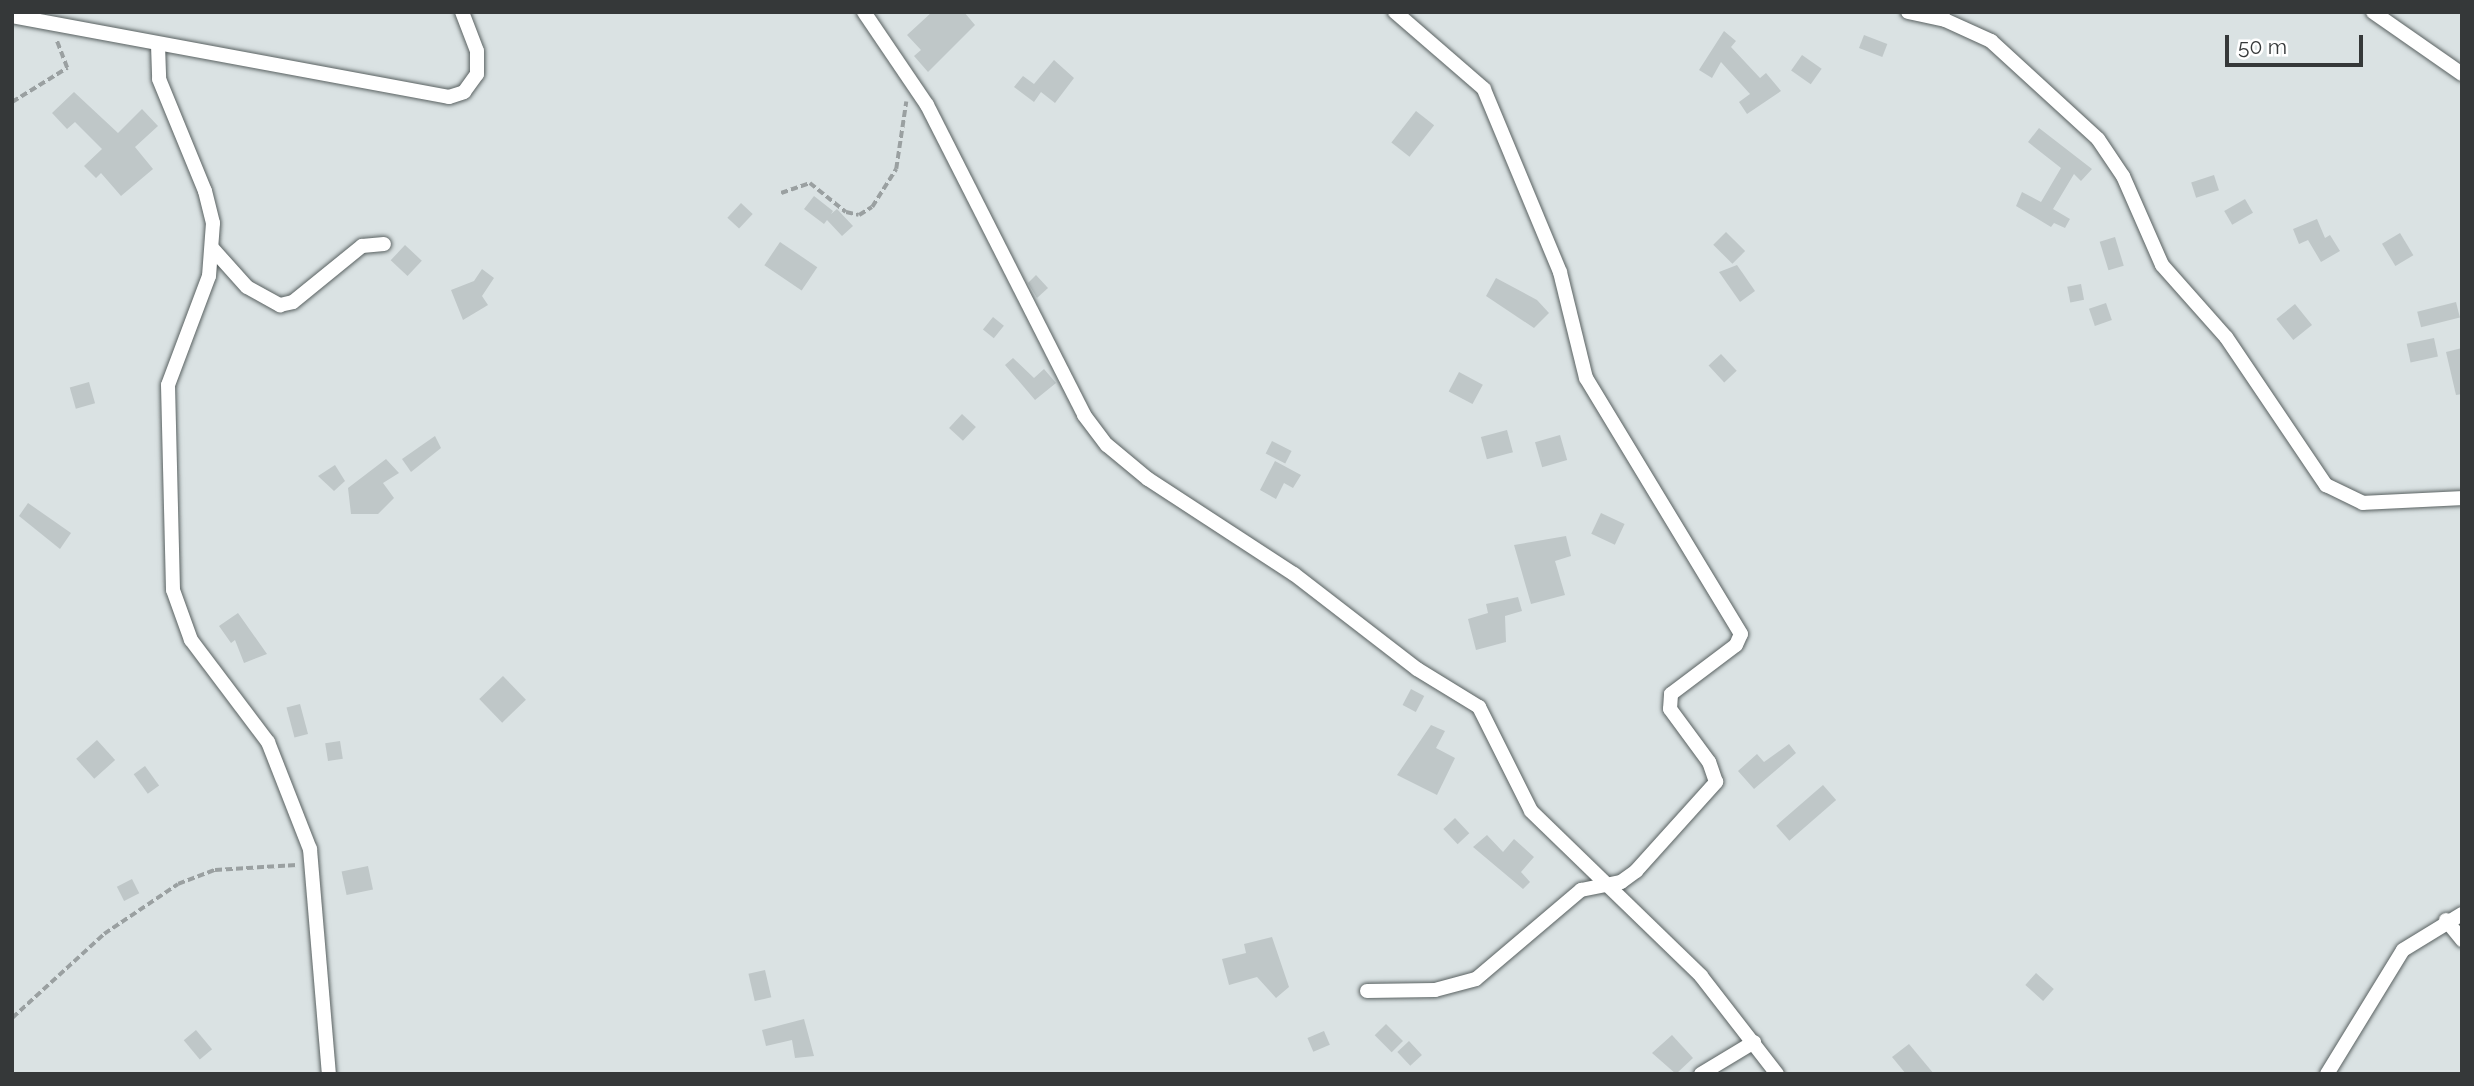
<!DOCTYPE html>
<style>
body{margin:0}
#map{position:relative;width:2474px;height:1086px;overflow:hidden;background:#dae2e3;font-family:Raleway,sans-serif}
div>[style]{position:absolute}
.building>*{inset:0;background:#bfc7c8;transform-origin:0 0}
.path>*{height:3.5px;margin-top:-1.75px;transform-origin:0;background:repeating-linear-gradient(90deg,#9aa0a1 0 7px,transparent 0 10.5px)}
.roads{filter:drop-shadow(0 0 2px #596161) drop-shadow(0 0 2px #596161)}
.minor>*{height:14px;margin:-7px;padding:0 7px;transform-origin:7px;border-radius:7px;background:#fff}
span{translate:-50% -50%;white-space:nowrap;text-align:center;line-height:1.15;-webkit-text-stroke:6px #fff;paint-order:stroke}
.frame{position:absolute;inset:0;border:14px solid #353839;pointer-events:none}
.scale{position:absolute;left:2225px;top:35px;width:138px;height:32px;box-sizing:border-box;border:4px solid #353839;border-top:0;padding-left:9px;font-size:21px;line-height:24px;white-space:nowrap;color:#353839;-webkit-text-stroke:5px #fff;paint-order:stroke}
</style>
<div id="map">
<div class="building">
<div style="clip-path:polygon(932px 12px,964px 12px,975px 25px,928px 72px,914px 56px,921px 50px,907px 35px)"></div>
<div style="clip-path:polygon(1724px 31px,1736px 41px,1731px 47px,1760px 78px,1766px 73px,1781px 91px,1747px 114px,1739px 102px,1750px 94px,1721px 62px,1712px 78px,1699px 70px)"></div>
<div style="left:1864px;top:35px;width:25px;height:14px;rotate:21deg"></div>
<div style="left:1802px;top:55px;width:24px;height:19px;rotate:35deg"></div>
<div style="clip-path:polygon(1054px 60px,1074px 78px,1055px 103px,1041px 92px,1034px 102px,1014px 87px,1023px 76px,1034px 84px)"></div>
<div style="clip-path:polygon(74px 92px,118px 133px,142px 109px,158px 126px,135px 147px,153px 169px,121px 196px,101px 173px,96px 178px,84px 166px,102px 149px,75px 122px,67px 129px,52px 113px)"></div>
<div style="left:1416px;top:111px;width:23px;height:40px;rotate:38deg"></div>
<div style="clip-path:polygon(2039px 128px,2092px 169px,2081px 181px,2074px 174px,2053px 209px,2070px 219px,2065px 228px,2054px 223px,2051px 227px,2016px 206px,2022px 192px,2041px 202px,2061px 168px,2028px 142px)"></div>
<div style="left:2214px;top:175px;width:16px;height:24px;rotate:72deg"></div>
<div style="clip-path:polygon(814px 196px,833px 211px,831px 214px,837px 209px,853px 226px,842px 236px,827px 220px,824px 224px,804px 209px)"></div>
<div style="left:2245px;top:199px;width:16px;height:24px;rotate:60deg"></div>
<div style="left:741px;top:203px;width:16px;height:20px;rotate:43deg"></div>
<div style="clip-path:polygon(2317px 219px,2325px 238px,2330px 235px,2340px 251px,2321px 262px,2308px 240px,2299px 244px,2293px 229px)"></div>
<div style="left:1726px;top:232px;width:27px;height:18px;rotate:45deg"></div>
<div style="left:2400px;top:233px;width:26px;height:21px;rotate:59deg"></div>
<div style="left:2115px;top:237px;width:30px;height:16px;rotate:73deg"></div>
<div style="left:780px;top:242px;width:45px;height:28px;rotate:34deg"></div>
<div style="left:405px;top:245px;width:23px;height:21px;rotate:43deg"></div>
<div style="clip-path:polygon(1737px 265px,1755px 291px,1740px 302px,1719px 272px)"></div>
<div style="clip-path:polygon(482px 269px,494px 278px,482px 296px,488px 305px,463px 320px,451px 290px,474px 281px)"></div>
<div style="clip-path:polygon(1036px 275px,1048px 288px,1037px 298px,1028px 283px)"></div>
<div style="clip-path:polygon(1496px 278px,1537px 300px,1549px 313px,1534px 328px,1486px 296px)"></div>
<div style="left:2081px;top:284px;width:16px;height:14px;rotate:79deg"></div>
<div style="left:2456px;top:302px;width:16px;height:40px;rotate:76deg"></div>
<div style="left:2106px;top:303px;width:18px;height:18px;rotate:71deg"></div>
<div style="left:2295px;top:304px;width:27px;height:24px;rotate:51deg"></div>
<div style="left:993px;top:317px;width:14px;height:16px;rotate:39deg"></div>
<div style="left:2434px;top:338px;width:19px;height:28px;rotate:78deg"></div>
<div style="clip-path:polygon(2462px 348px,2462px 394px,2456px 395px,2446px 352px)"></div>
<div style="left:1721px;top:354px;width:23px;height:17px;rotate:47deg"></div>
<div style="clip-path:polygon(1013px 358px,1034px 378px,1044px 369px,1056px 383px,1035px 400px,1005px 365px)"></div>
<div style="left:1459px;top:372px;width:27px;height:22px;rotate:28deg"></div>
<div style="left:89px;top:382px;width:22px;height:20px;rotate:74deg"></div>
<div style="left:962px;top:414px;width:19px;height:19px;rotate:43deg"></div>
<div style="left:1507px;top:430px;width:23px;height:27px;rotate:75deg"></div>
<div style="left:1560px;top:435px;width:26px;height:26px;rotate:74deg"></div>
<div style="clip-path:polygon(435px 436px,441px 448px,411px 472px,402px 459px)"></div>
<div style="left:1272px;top:441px;width:22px;height:14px;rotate:27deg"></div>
<div style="clip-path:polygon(386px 459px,399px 473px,383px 483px,394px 498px,378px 514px,351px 514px,348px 488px)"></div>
<div style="clip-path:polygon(1275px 461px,1301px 475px,1293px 488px,1284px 483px,1276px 499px,1260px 490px)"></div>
<div style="clip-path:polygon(335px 465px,345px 481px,334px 491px,318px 476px)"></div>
<div style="clip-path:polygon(28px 503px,71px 533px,60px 549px,19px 516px)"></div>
<div style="left:1601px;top:513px;width:26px;height:23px;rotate:25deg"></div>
<div style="clip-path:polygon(1566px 536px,1571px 556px,1555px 561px,1565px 595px,1531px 604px,1514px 545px)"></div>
<div style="clip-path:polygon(1518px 597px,1522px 611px,1505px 616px,1506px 642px,1476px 650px,1468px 619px,1488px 613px,1486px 604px)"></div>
<div style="clip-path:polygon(238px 613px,267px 654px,244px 663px,235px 640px,231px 643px,219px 626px)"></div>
<div style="left:503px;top:676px;width:33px;height:33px;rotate:46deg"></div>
<div style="left:1411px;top:689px;width:15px;height:18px;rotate:28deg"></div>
<div style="left:300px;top:704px;width:31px;height:14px;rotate:75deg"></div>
<div style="clip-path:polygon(1431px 725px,1445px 731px,1436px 748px,1455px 758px,1437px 795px,1397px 775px)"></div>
<div style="left:97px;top:740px;width:27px;height:28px;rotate:48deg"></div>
<div style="left:340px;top:741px;width:18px;height:15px;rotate:81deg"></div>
<div style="clip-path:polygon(1789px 744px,1796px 753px,1754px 789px,1738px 771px,1757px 754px,1764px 762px)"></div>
<div style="left:145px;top:766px;width:24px;height:14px;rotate:54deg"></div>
<div style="left:1823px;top:785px;width:20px;height:62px;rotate:49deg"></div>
<div style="left:1455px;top:818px;width:21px;height:16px;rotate:47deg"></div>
<div style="clip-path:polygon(1487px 835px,1503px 852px,1514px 839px,1534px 857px,1521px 872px,1530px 882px,1523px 889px,1473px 847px)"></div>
<div style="left:368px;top:866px;width:24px;height:27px;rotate:78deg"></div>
<div style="left:132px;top:879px;width:16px;height:17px;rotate:63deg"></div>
<div style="clip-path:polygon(1272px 937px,1289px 987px,1276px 998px,1257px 977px,1229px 985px,1222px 959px,1246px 953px,1244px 944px)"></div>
<div style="left:765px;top:970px;width:28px;height:17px;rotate:77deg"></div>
<div style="left:2036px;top:973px;width:24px;height:16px;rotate:42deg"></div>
<div style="clip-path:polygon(804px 1019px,814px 1056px,795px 1058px,792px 1040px,766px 1046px,762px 1030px)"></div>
<div style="left:1386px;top:1024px;width:24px;height:16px;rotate:45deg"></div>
<div style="left:196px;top:1030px;width:25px;height:16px;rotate:50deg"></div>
<div style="left:1324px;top:1031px;width:15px;height:18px;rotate:67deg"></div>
<div style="clip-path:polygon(1672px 1035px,1693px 1058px,1676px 1074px,1652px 1053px)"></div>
<div style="left:1409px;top:1041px;width:19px;height:16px;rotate:47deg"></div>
<div style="clip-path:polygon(1909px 1044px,1934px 1074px,1906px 1074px,1892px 1057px)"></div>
</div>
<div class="path">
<div style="left:12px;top:102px;width:65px;rotate:-31.7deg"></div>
<div style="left:67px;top:68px;width:31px;rotate:-111deg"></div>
<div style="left:781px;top:193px;width:31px;rotate:-19deg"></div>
<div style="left:810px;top:183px;width:46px;rotate:38.9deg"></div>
<div style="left:846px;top:212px;width:13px;rotate:13deg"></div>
<div style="left:859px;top:215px;width:15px;rotate:-32deg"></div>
<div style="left:872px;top:207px;width:45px;rotate:-57.7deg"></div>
<div style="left:896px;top:169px;width:68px;rotate:-81.5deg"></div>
<div style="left:12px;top:1018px;width:125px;rotate:-42.4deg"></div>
<div style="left:104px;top:934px;width:89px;rotate:-34deg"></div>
<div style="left:178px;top:884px;width:40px;rotate:-21deg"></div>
<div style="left:215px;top:870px;width:82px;rotate:-3.5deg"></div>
</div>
<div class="roads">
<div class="minor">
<div style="left:864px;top:12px;width:112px;rotate:55.9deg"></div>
<div style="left:927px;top:105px;width:347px;rotate:63.1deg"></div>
<div style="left:1084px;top:415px;width:38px;rotate:53deg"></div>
<div style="left:1107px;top:445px;width:53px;rotate:39.7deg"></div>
<div style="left:1148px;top:479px;width:174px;rotate:33.1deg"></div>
<div style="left:1294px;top:574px;width:155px;rotate:37.7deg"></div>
<div style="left:1417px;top:669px;width:73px;rotate:31.5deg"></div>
<div style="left:1479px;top:707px;width:116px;rotate:63.4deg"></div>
<div style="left:1531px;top:811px;width:237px;rotate:44.1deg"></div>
<div style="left:1701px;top:976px;width:124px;rotate:52.2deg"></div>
<div style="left:1908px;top:12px;width:38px;rotate:12deg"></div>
<div style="left:1945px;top:20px;width:51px;rotate:24.5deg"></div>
<div style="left:1991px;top:41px;width:145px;rotate:42.5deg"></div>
<div style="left:2098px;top:139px;width:45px;rotate:56deg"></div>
<div style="left:2123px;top:176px;width:97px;rotate:66.3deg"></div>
<div style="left:2162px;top:265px;width:96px;rotate:48.4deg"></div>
<div style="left:2226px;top:337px;width:179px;rotate:56deg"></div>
<div style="left:2326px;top:485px;width:41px;rotate:25.9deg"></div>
<div style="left:2363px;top:503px;width:99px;rotate:-2.9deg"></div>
<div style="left:2373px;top:12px;width:108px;rotate:34.9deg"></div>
<div style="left:12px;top:16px;width:444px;rotate:10.5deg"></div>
<div style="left:449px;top:97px;width:16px;rotate:-18deg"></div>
<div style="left:464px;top:92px;width:22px;rotate:-54deg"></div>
<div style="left:477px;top:74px;width:23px;rotate:-90deg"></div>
<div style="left:477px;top:51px;width:42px;rotate:-111deg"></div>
<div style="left:158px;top:45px;width:34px;rotate:88deg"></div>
<div style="left:159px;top:79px;width:121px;rotate:67.7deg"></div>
<div style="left:205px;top:191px;width:33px;rotate:76deg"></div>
<div style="left:213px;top:223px;width:53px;rotate:94.3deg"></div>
<div style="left:209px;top:276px;width:116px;rotate:110.6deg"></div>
<div style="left:168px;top:385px;width:205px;rotate:88.6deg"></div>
<div style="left:173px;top:590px;width:53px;rotate:70.2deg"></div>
<div style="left:191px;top:640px;width:128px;rotate:53deg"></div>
<div style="left:268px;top:742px;width:115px;rotate:68.6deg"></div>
<div style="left:310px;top:849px;width:226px;rotate:85.2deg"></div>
<div style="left:212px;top:248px;width:52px;rotate:48.1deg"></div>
<div style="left:247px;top:287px;width:38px;rotate:29deg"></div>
<div style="left:280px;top:305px;width:13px;rotate:-13deg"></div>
<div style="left:293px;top:302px;width:89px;rotate:-39.1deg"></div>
<div style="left:362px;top:246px;width:22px;rotate:-5deg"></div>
<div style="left:2446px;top:920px;width:26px;rotate:51deg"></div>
<div style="left:1367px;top:991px;width:68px;rotate:-0.8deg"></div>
<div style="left:1435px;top:990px;width:42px;rotate:-15deg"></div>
<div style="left:1476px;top:979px;width:138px;rotate:-40.3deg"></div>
<div style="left:1581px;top:890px;width:41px;rotate:-11.3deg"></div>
<div style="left:1621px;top:882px;width:19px;rotate:-36deg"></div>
<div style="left:1636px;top:871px;width:120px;rotate:-48deg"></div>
<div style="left:1716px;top:782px;width:21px;rotate:-109deg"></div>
<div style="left:1709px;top:762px;width:66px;rotate:-126.3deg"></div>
<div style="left:1670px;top:709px;width:15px;rotate:-86deg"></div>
<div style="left:1671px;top:694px;width:81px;rotate:-37deg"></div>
<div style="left:1736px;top:645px;width:12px;rotate:-66deg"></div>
<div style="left:1741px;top:634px;width:299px;rotate:-121.2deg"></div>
<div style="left:1586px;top:378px;width:109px;rotate:-103.8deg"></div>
<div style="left:1560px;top:272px;width:198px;rotate:-112.6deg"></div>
<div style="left:1484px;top:89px;width:118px;rotate:-139.1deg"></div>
<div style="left:1701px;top:1074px;width:62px;rotate:-31.1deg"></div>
<div style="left:2327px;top:1074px;width:145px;rotate:-58.5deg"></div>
<div style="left:2403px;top:950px;width:69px;rotate:-31.4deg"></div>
</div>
</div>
<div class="frame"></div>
<div class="scale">50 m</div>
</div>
